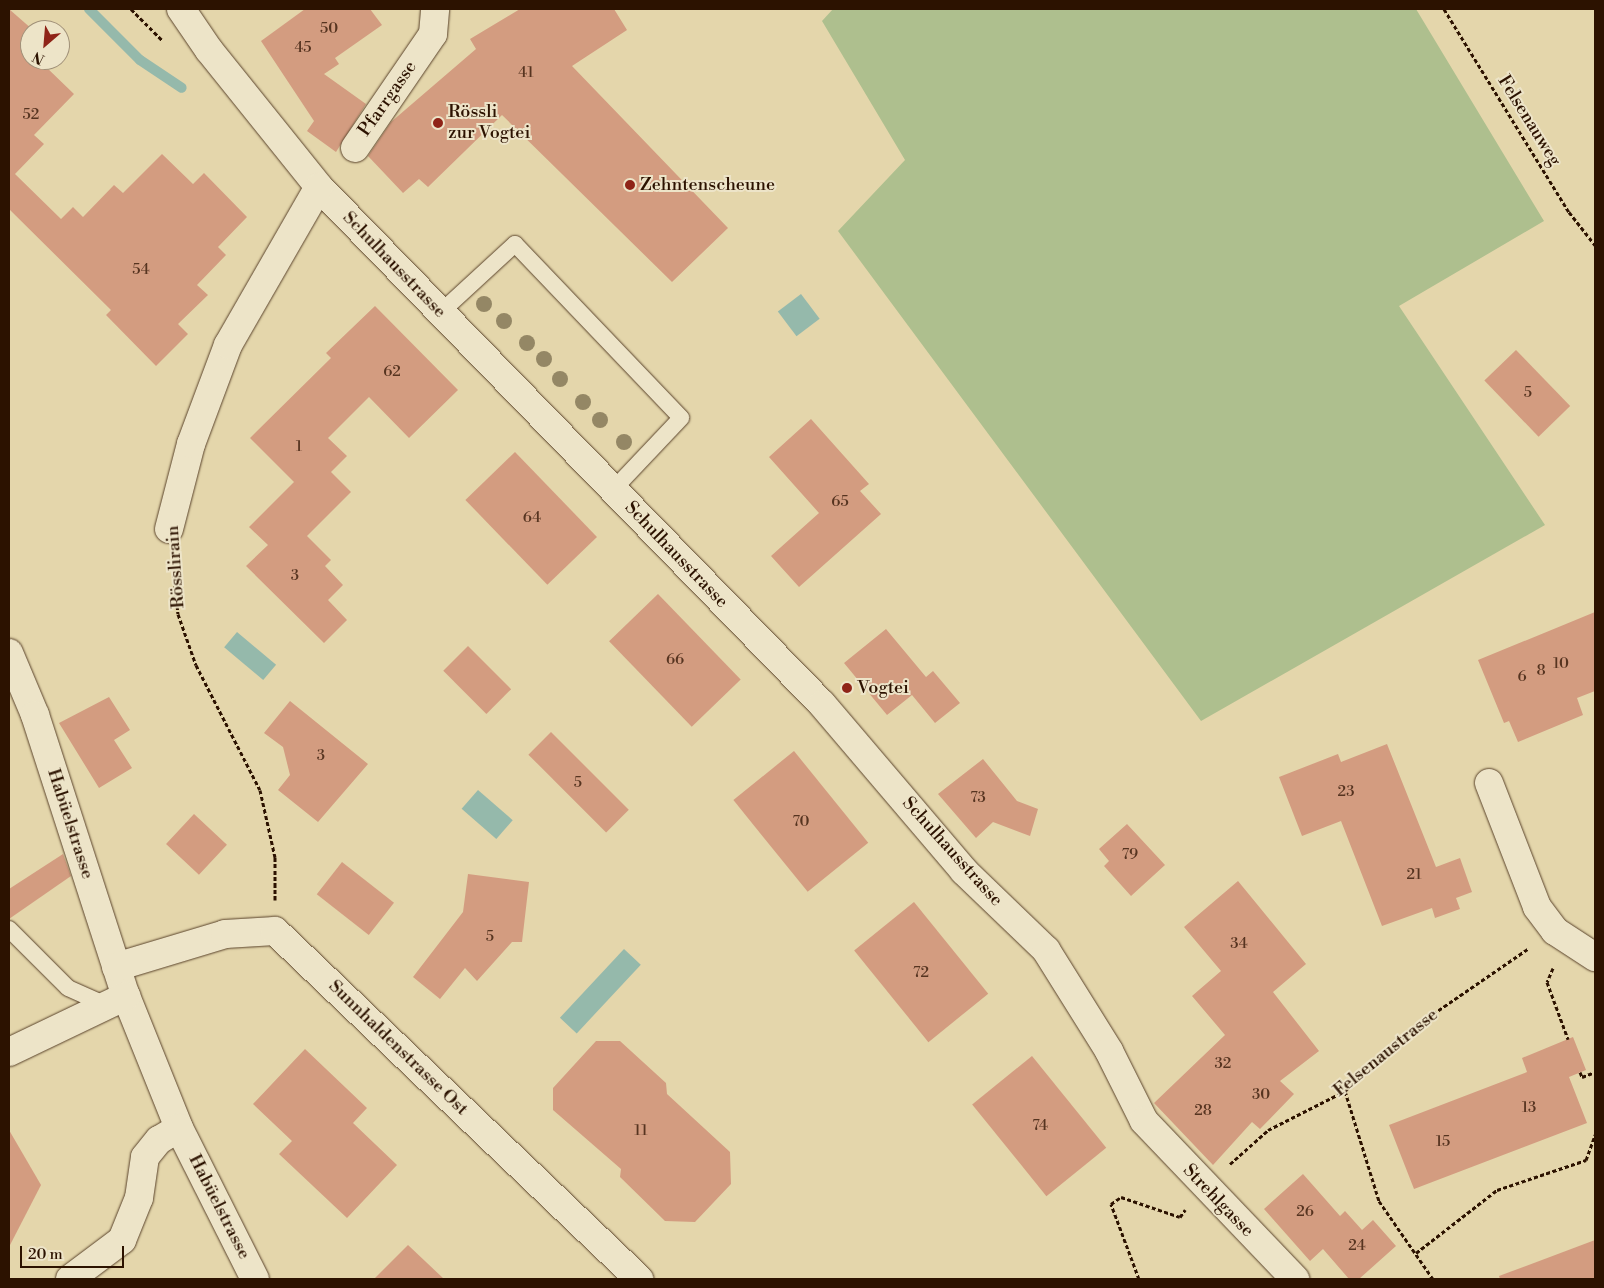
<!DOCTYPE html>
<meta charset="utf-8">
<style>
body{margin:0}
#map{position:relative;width:1604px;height:1288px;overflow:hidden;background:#e4d6ab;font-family:"Libre Bodoni",serif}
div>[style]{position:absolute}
.green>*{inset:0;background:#aebf8e}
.water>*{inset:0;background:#95b9ab;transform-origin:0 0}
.stream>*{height:10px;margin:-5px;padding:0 5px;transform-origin:5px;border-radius:5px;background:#95b9ab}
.building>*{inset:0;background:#d39c80;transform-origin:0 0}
.path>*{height:3px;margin-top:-1.5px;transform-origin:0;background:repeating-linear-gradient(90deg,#2c1200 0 4px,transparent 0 6.5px)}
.roads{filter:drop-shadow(0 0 1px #5a432b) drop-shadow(0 0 1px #5a432b)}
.service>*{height:16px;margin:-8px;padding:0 8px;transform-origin:8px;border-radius:8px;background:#ede4c8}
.minor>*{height:28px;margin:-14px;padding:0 14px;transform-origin:14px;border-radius:14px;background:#ede4c8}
.trees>*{width:16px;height:16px;margin:-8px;border-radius:50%;background:#948765}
.dots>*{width:14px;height:14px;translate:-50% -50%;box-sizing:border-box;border:2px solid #ede4c8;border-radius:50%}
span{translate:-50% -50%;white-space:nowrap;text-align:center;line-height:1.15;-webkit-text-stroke:4px #ede4c8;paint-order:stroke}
.number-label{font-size:15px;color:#563420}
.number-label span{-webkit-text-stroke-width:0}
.street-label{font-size:18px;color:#2c1200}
.poi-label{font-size:18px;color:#2c1200}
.left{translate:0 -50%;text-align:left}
.frame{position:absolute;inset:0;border:10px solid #2c1200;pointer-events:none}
.north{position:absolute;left:20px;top:20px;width:50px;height:50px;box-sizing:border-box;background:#ede4c8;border:1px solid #a09078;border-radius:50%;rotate:207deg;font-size:14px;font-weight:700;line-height:20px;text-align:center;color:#2c1200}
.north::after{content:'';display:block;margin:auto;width:18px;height:22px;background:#8f2418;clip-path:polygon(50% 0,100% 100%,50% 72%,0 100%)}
.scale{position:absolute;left:20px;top:1246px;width:104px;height:22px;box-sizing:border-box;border:2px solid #2c1200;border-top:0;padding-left:6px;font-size:15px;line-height:18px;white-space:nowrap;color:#2c1200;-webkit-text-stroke:4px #ede4c8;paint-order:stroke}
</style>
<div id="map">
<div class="green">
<div style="clip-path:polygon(833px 9px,1416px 9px,1544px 221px,1399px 306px,1545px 525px,1201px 721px,838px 231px,905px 160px,822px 21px)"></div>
</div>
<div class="water">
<div style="left:801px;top:294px;width:31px;height:29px;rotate:53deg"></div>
<div style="left:237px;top:632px;width:51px;height:20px;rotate:40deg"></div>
<div style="left:478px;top:790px;width:46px;height:25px;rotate:41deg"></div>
<div style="left:624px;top:949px;width:23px;height:94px;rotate:43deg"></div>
</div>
<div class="stream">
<div style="left:89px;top:9px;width:72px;rotate:45deg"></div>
<div style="left:140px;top:60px;width:50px;rotate:33.7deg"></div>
</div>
<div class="building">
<div style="clip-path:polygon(9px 9px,33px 30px,30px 60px,51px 60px,45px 66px,74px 94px,34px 135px,44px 144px,15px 174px,61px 219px,73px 207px,83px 217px,114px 185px,123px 193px,162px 154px,193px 184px,204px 173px,247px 217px,218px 247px,226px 255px,197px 285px,208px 295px,178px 324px,188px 334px,156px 366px,106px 315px,111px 310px,9px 209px)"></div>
<div style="clip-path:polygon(305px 9px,370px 9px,382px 25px,335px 58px,339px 64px,324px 74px,366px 104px,336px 152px,307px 131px,314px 121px,261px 41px)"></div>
<div style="clip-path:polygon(520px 9px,614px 9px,627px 30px,572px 66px,728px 228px,672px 282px,502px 115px,428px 187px,419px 179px,403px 193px,368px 156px,391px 122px,476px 49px,470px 39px)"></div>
<div style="clip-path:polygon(375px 306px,458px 390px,409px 438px,369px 397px,328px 438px,347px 456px,331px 472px,351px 492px,307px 536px,331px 560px,325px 566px,343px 585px,328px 600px,347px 620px,324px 643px,246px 566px,268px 545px,249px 527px,294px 482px,250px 438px,331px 358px,326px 353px)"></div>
<div style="left:1516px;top:350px;width:78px;height:44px;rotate:46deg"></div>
<div style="clip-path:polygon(811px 419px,869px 484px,860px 491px,881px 514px,799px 587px,771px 556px,819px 513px,769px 457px)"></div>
<div style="left:515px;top:452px;width:118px;height:69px;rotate:46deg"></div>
<div style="left:658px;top:594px;width:119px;height:68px;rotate:46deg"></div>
<div style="clip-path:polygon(1595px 612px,1595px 691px,1577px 698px,1583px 715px,1518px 742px,1509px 721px,1504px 723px,1478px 660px)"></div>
<div style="clip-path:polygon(886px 629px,926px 677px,933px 671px,960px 703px,935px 723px,912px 695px,887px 715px,844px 663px)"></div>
<div style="left:468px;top:646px;width:61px;height:35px;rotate:45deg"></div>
<div style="clip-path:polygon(109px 697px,130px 730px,114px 740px,132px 768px,99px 788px,59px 723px)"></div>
<div style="clip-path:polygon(290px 701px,368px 764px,318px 822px,278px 790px,290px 775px,283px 747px,264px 733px)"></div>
<div style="left:551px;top:732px;width:110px;height:32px;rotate:45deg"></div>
<div style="clip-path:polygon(1387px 744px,1436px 867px,1460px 858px,1472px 892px,1456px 898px,1460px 909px,1435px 918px,1432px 908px,1382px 926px,1341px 821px,1302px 836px,1279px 777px,1338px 754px,1341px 762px)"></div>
<div style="left:794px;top:751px;width:118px;height:78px;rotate:51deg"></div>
<div style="clip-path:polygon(983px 759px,1017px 801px,1038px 809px,1030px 836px,993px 822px,976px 838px,938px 794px)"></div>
<div style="left:194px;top:814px;width:45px;height:41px;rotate:43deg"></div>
<div style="clip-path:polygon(1127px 824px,1165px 865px,1131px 896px,1104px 866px,1109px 861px,1099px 849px)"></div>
<div style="clip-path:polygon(63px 854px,71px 876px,9px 919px,9px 889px)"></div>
<div style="left:342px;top:862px;width:66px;height:41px;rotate:38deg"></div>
<div style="clip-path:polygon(468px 874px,529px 882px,522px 942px,512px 942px,477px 981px,465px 968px,440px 999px,413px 977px,463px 912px)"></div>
<div style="clip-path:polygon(1238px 881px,1306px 964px,1273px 992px,1319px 1051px,1280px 1081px,1294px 1094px,1260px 1129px,1252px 1122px,1213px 1165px,1154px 1103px,1225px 1035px,1192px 996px,1221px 971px,1184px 927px)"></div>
<div style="left:914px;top:902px;width:118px;height:77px;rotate:51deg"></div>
<div style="clip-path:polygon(1573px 1037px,1586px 1070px,1569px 1077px,1587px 1123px,1414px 1189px,1389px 1125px,1527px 1072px,1522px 1058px)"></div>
<div style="clip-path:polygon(596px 1041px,620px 1041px,666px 1083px,667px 1094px,730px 1152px,731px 1184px,695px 1222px,665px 1221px,620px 1177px,621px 1169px,553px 1110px,553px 1088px)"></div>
<div style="clip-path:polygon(305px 1049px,367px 1108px,353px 1123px,397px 1165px,347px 1218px,279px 1154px,292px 1141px,253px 1104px)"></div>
<div style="left:1032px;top:1056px;width:118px;height:77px;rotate:51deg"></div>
<div style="clip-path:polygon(9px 1130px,41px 1185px,9px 1247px)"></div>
<div style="clip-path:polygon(1303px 1174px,1340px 1216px,1345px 1211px,1362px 1230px,1373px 1220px,1396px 1246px,1359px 1279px,1349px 1279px,1323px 1249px,1310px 1261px,1264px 1209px)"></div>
<div style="clip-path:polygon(1595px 1240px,1595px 1279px,1500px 1279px,1499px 1276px)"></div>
<div style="clip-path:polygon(408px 1245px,444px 1279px,374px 1279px)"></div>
</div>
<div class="path">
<div style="left:131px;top:9px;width:44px;rotate:45deg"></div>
<div style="left:1444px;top:9px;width:238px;rotate:58.4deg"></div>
<div style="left:1569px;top:212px;width:42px;rotate:51.8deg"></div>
<div style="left:172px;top:560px;width:54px;rotate:83.7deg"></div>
<div style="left:178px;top:614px;width:54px;rotate:70.6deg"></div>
<div style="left:196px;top:665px;width:140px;rotate:62.9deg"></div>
<div style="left:260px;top:790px;width:69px;rotate:77.4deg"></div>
<div style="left:275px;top:857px;width:43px;rotate:90deg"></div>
<div style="left:1553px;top:968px;width:15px;rotate:113deg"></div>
<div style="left:1547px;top:982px;width:61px;rotate:69.8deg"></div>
<div style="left:1580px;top:1072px;width:5px;rotate:68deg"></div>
<div style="left:1582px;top:1077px;width:14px;rotate:-21deg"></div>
<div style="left:1345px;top:1091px;width:115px;rotate:72.8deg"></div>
<div style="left:1379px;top:1201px;width:95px;rotate:55.3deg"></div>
<div style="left:1230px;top:1164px;width:51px;rotate:-41.8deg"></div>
<div style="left:1268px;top:1130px;width:86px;rotate:-26.9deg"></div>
<div style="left:1345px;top:1091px;width:98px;rotate:-42.5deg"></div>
<div style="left:1417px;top:1025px;width:136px;rotate:-34.5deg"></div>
<div style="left:1416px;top:1253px;width:103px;rotate:-37.9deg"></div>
<div style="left:1497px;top:1190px;width:94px;rotate:-18.6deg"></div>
<div style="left:1586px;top:1160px;width:27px;rotate:-70deg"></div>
<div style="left:1139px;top:1279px;width:80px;rotate:-110.5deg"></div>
<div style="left:1111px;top:1204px;width:12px;rotate:-35deg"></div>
<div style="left:1121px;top:1197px;width:62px;rotate:18.7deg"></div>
<div style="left:1180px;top:1217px;width:9px;rotate:-54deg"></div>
</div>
<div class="roads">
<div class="service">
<div style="left:440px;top:313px;width:102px;rotate:-42.6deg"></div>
<div style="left:515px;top:244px;width:240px;rotate:46.3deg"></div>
<div style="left:681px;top:418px;width:99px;rotate:133.4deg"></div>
<div style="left:9px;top:929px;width:83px;rotate:45deg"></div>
<div style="left:68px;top:988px;width:42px;rotate:24.1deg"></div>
</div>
<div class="minor">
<div style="left:181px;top:9px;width:50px;rotate:55.7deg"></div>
<div style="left:209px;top:50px;width:176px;rotate:51.2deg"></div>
<div style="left:319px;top:187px;width:721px;rotate:45.79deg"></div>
<div style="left:822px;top:704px;width:219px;rotate:49.6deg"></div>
<div style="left:964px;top:871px;width:114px;rotate:43.9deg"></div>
<div style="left:1046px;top:950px;width:119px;rotate:58deg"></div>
<div style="left:1109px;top:1051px;width:78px;rotate:63.4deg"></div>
<div style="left:1144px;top:1121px;width:219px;rotate:46.3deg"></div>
<div style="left:355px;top:148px;width:138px;rotate:-55.6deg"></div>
<div style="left:433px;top:34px;width:25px;rotate:-85deg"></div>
<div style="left:169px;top:529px;width:88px;rotate:-75.5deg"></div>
<div style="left:191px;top:444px;width:106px;rotate:-69.5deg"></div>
<div style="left:228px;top:345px;width:182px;rotate:-60.1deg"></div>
<div style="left:9px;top:653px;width:67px;rotate:67.2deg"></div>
<div style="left:35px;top:715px;width:295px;rotate:72.1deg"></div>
<div style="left:126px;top:996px;width:142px;rotate:68.1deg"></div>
<div style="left:179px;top:1128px;width:169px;rotate:63.3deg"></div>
<div style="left:1489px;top:783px;width:133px;rotate:68.8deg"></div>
<div style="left:1537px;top:907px;width:30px;rotate:53deg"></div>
<div style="left:1555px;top:931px;width:48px;rotate:33deg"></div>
<div style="left:116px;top:967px;width:114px;rotate:-16.8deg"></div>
<div style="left:225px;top:934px;width:50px;rotate:-3.4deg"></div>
<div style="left:275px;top:931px;width:504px;rotate:43.71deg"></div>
<div style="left:9px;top:1052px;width:130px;rotate:-25.6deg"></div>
<div style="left:70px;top:1279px;width:65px;rotate:-36.9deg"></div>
<div style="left:122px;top:1240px;width:45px;rotate:-68deg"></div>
<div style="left:139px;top:1198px;width:41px;rotate:-81.7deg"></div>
<div style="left:145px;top:1157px;width:22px;rotate:-51deg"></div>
<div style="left:159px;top:1140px;width:23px;rotate:-31deg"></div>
</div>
</div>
<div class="trees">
<div style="left:484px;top:304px"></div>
<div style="left:504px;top:321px"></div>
<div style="left:527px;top:343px"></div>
<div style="left:544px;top:359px"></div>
<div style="left:560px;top:379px"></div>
<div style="left:583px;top:402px"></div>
<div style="left:600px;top:420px"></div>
<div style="left:624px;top:442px"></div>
</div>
<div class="dots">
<div style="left:438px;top:123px;background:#8f2418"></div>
<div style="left:630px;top:185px;background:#8f2418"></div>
<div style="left:847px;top:688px;background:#8f2418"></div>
</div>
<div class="number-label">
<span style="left:329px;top:29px">50</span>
<span style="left:303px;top:48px">45</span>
<span style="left:526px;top:73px">41</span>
<span style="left:31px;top:115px">52</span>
<span style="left:141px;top:270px">54</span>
<span style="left:392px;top:372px">62</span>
<span style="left:1528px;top:393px">5</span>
<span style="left:299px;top:447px">1</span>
<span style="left:840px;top:502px">65</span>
<span style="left:532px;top:518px">64</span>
<span style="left:295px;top:576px">3</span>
<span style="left:675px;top:660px">66</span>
<span style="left:1561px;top:664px">10</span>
<span style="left:1541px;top:671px">8</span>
<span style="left:1522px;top:677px">6</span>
<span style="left:321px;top:756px">3</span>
<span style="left:578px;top:783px">5</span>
<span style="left:1346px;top:792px">23</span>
<span style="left:978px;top:798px">73</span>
<span style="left:801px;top:822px">70</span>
<span style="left:1130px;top:855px">79</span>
<span style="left:1414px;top:875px">21</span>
<span style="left:490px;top:937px">5</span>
<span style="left:1239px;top:944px">34</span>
<span style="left:921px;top:973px">72</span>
<span style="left:1223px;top:1064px">32</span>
<span style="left:1261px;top:1095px">30</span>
<span style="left:1529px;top:1108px">13</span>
<span style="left:1203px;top:1111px">28</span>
<span style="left:1040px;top:1126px">74</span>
<span style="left:641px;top:1131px">11</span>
<span style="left:1443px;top:1142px">15</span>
<span style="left:1305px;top:1212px">26</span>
<span style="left:1357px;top:1246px">24</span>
</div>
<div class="street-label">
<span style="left:388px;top:99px;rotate:-55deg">Pfarrgasse</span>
<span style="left:1529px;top:121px;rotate:58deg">Felsenauweg</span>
<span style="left:394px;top:265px;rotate:46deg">Schulhausstrasse</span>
<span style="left:676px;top:555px;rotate:46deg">Schulhausstrasse</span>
<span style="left:176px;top:567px;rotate:-94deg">Rösslirain</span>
<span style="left:70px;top:824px;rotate:72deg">Habüelstrasse</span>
<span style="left:952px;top:852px;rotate:48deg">Schulhausstrasse</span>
<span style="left:398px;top:1048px;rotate:44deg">Sunnhaldenstrasse Ost</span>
<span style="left:1386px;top:1053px;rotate:-39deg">Felsenaustrasse</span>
<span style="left:1218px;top:1201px;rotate:46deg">Strehlgasse</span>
<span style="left:219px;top:1207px;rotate:63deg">Habüelstrasse</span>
</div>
<div class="poi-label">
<span class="left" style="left:448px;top:123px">Rössli<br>zur Vogtei</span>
<span class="left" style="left:640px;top:185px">Zehntenscheune</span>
<span class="left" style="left:857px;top:688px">Vogtei</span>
</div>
<div class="frame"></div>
<div class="north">N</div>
<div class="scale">20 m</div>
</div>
